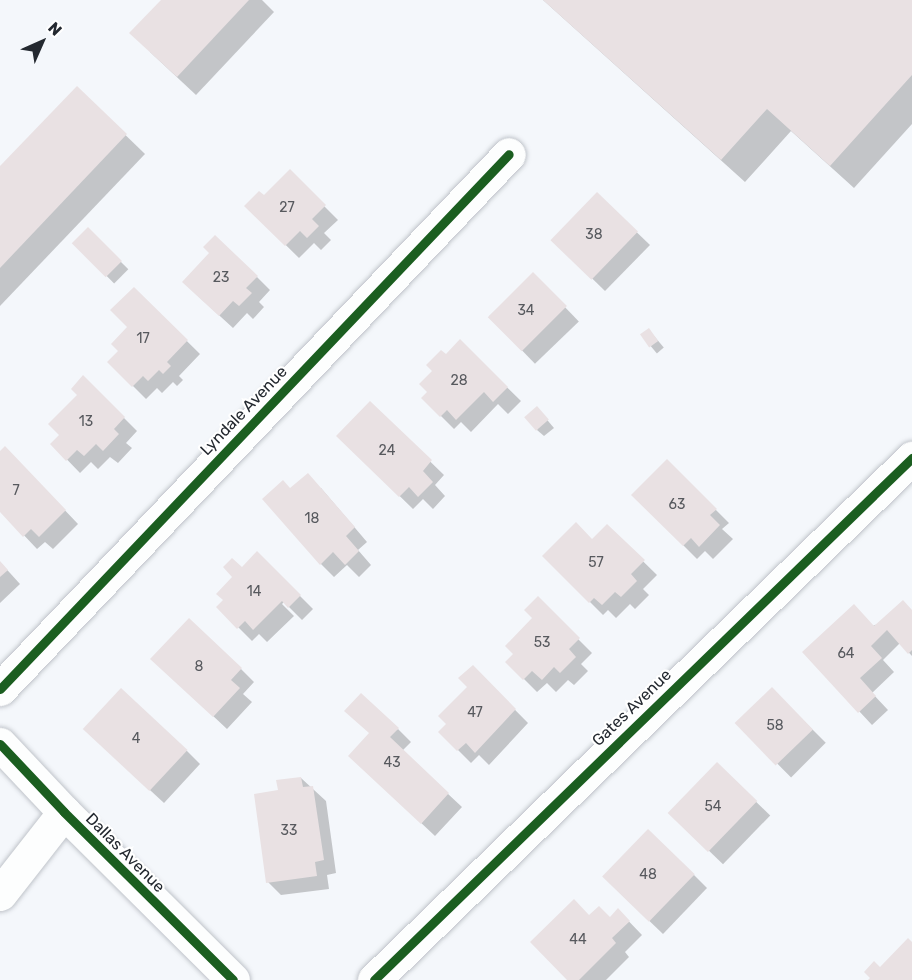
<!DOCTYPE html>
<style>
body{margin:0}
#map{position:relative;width:912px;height:980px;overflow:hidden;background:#f4f7fb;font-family:Rubik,sans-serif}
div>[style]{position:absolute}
.shadow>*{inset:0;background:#0003;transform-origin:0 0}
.building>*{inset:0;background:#e9e1e3;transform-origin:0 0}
.roads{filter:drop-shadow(0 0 2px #c0c4ca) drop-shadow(0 0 2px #c0c4ca)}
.minor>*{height:33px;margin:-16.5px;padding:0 16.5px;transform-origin:16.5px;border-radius:16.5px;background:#fdfefe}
.cycleway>*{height:9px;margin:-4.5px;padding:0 4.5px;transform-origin:4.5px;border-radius:4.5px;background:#1b5e20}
span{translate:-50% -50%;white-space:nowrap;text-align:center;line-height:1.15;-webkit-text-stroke:4.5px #fff;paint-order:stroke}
.number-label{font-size:14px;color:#57595e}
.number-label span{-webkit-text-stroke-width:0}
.street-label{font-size:16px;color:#242930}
.north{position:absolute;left:12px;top:12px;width:60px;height:60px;-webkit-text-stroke:4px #fff;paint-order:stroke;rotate:45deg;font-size:16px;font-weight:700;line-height:24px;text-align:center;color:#242930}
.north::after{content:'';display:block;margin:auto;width:21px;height:27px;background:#242930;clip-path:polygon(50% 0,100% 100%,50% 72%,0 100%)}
</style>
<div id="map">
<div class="shadow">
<div style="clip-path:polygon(163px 0,262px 0,274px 12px,196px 95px,150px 52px)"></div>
<div style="clip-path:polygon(543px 0,912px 0,912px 124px,854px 188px,791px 131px,745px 182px)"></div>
<div style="clip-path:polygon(77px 88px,145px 154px,0 306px,0 168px)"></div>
<div style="clip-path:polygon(290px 172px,338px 220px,324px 233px,331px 240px,321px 250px,314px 243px,299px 258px,246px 206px,264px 198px)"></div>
<div style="clip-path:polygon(597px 194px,650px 245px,605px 291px,566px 253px)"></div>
<div style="left:88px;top:229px;width:57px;height:20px;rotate:45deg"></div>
<div style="left:533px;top:274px;width:66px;height:61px;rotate:46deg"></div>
<div style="clip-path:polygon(257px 277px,270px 290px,259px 302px,264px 307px,253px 319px,247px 313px,233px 328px,197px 295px)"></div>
<div style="clip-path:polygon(134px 289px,200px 354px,179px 376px,183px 380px,177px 386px,173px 382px,162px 393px,157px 388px,146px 399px,109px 362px,120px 351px,129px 327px)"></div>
<div style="left:649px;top:330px;width:23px;height:9px;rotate:50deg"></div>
<div style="clip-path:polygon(460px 341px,521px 401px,508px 414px,498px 404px,471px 432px,461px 422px,454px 429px,423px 398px,429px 392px,446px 356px)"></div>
<div style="clip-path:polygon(83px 377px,137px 431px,126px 443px,132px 448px,118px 463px,110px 457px,98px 469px,91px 462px,80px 473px,52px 444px,61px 435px,79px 395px)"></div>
<div style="clip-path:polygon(370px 403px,444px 475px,435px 485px,445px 496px,433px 509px,423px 499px,413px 509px,338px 436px)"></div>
<div style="clip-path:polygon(543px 415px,554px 428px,544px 436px,537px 430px)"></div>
<div style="clip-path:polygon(0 453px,18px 461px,78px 524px,53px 549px,45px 542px,37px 549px,0 510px)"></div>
<div style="clip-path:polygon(667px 461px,729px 523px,722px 529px,733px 539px,713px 559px,705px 551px,697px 559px,633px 495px)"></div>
<div style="clip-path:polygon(321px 488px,367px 542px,358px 550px,371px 565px,359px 577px,347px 565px,334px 577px,321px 564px,291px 490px)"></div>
<div style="clip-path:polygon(607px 526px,657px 575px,643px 589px,649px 595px,635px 609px,630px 604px,616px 618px,608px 610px,603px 615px,544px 556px,592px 541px)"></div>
<div style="clip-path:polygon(257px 553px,313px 609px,302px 620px,284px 602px,282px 604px,294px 616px,267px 642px,259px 634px,252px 641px,218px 607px,225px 600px,242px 569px)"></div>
<div style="clip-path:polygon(0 562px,20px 584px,0 603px)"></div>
<div style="clip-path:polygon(538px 599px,592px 653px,581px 664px,588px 671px,574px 685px,568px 680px,556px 692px,547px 683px,537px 692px,507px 662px,515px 654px,534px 618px)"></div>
<div style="clip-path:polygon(912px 611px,912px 656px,900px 643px,883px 660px,894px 672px,872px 693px,888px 710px,872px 725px,804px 652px)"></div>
<div style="clip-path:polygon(473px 667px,528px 723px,489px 765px,479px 755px,471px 763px,440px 732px,449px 724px,469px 687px)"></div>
<div style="clip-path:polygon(241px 669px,254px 682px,243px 694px,252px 702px,227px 729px,166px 672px)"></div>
<div style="left:772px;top:689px;width:76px;height:49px;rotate:45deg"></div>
<div style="clip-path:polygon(398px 729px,411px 742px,402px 751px,462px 807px,435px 836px,350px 756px)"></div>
<div style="clip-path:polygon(98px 742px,187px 751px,200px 764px,164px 803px)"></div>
<div style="left:717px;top:764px;width:74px;height:68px;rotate:44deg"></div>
<div style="clip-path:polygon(301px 778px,326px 801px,336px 873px,327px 875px,329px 889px,281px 895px,268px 882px,280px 791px)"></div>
<div style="clip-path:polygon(694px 875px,707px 888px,663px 934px,617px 890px)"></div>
<div style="clip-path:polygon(618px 910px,642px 935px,625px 952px,629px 957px,606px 980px,569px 980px,589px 917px,610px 919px)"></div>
</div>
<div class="building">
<div style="clip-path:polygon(161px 0,249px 0,177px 77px,129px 33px)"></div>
<div style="clip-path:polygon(543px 0,912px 0,912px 75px,830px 166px,767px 109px,721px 160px)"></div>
<div style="clip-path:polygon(77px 86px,127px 134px,0 268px,0 166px)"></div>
<div style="clip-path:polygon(290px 169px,326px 205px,312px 219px,319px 226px,307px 238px,300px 231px,285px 246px,244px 206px,259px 191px,264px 195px)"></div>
<div style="left:597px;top:192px;width:57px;height:67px;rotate:44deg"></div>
<div style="left:88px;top:227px;width:48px;height:23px;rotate:45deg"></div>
<div style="clip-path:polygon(215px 235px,258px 276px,246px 288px,252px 293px,239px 306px,233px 301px,219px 316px,182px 282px,209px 253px,203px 247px)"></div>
<div style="left:533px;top:272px;width:48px;height:64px;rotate:45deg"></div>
<div style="clip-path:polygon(134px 287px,188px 340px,167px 362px,171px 366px,163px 374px,159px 370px,148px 381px,143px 376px,132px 387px,107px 362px,118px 351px,111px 344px,127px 327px,110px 310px)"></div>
<div style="left:649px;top:328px;width:16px;height:11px;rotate:55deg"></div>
<div style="clip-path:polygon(460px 339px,508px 387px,493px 402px,484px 392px,456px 420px,447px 410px,440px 417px,421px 398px,427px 392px,419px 384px,432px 371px,426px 365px,441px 350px,446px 354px)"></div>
<div style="clip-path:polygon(83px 375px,125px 417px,114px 429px,119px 434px,103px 451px,96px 444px,84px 456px,77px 450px,66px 461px,50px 444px,59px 435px,48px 424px,77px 395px,71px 389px)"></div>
<div style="clip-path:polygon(370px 401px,432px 460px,423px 471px,433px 482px,418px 497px,409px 487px,399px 497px,336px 436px)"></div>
<div style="left:537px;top:406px;width:18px;height:17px;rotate:49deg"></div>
<div style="clip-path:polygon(5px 446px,66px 510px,39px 537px,31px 529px,23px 537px,0 512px,0 451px)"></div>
<div style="clip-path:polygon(667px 459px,717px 509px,710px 515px,720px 525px,699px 547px,691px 538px,683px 546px,631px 495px)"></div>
<div style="clip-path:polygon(308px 473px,355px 527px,346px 536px,359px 551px,345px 565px,333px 552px,320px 565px,262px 499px,283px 480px,290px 488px)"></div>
<div style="clip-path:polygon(576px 522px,592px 539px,607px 524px,645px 560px,631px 574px,637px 581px,621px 597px,615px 592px,602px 605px,594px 598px,589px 603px,542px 556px)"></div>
<div style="clip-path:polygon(257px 551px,301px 595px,288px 608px,282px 601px,253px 630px,245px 621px,237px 629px,216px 607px,223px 600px,216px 594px,232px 577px,223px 567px,232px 558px,242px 567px)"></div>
<div style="clip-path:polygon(0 561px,8px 570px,0 577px)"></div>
<div style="clip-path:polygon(538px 596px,580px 638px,569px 649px,576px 657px,560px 673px,554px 667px,542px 680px,532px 671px,523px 680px,505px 662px,513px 654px,505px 646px,532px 618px,524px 610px)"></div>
<div style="clip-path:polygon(903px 600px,912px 610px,912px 650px,908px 654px,887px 630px,871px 646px,882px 658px,860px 678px,876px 696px,858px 713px,802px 652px,854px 604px,874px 626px)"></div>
<div style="clip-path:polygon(189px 618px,242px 668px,231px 680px,240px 688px,213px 717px,150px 659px)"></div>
<div style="clip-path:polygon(473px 665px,516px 709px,475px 753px,466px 743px,457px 751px,438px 732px,446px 724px,438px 716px,467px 687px,458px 678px)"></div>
<div style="left:772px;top:687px;width:59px;height:52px;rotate:46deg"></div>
<div style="left:121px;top:688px;width:91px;height:56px;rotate:43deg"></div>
<div style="clip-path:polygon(361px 693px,399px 728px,390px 737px,449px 793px,421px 824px,348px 756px,369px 733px,344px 711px)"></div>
<div style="left:717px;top:762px;width:56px;height:71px;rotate:44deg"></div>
<div style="clip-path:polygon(301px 777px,303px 787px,313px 786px,324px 860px,315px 862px,317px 876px,266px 883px,254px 794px,278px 790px,276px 780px)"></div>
<div style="left:648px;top:829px;width:65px;height:66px;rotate:44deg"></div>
<div style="clip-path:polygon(574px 899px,589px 915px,599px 906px,610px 917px,618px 908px,630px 921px,612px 938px,616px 943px,579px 980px,567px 980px,530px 942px)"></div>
<div style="clip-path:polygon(908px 938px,912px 942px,912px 980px,868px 980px,870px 978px,864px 972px,874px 961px,880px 967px)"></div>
</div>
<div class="roads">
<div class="minor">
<div style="left:0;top:689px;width:738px;rotate:-46.43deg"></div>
<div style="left:0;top:744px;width:93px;rotate:46.7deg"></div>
<div style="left:64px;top:812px;width:238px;rotate:44.8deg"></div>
<div style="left:0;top:894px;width:104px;rotate:-52deg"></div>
<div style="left:374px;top:980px;width:750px;rotate:-44.14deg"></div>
</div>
</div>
<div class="cycleway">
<div style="left:0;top:689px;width:738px;rotate:-46.43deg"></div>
<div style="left:0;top:744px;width:93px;rotate:46.7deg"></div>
<div style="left:64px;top:812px;width:238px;rotate:44.8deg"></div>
<div style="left:374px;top:980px;width:750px;rotate:-44.14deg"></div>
</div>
<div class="number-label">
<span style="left:287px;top:208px">27</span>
<span style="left:594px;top:235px">38</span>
<span style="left:221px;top:278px">23</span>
<span style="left:526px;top:311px">34</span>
<span style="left:143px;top:339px">17</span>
<span style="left:459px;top:381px">28</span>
<span style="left:86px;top:422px">13</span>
<span style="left:387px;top:451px">24</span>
<span style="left:16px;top:491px">7</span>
<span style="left:677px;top:505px">63</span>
<span style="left:312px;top:519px">18</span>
<span style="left:596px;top:563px">57</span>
<span style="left:254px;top:592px">14</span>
<span style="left:542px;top:643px">53</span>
<span style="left:846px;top:654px">64</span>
<span style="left:199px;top:667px">8</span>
<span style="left:475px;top:713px">47</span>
<span style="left:775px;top:726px">58</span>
<span style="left:136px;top:739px">4</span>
<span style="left:392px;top:763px">43</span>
<span style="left:713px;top:807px">54</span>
<span style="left:289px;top:831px">33</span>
<span style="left:648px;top:875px">48</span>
<span style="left:578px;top:940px">44</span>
</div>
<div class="street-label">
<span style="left:244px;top:411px;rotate:-46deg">Lyndale Avenue</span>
<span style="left:632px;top:708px;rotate:-44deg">Gates Avenue</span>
<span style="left:125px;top:853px;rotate:45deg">Dallas Avenue</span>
</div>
<div class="north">N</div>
</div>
